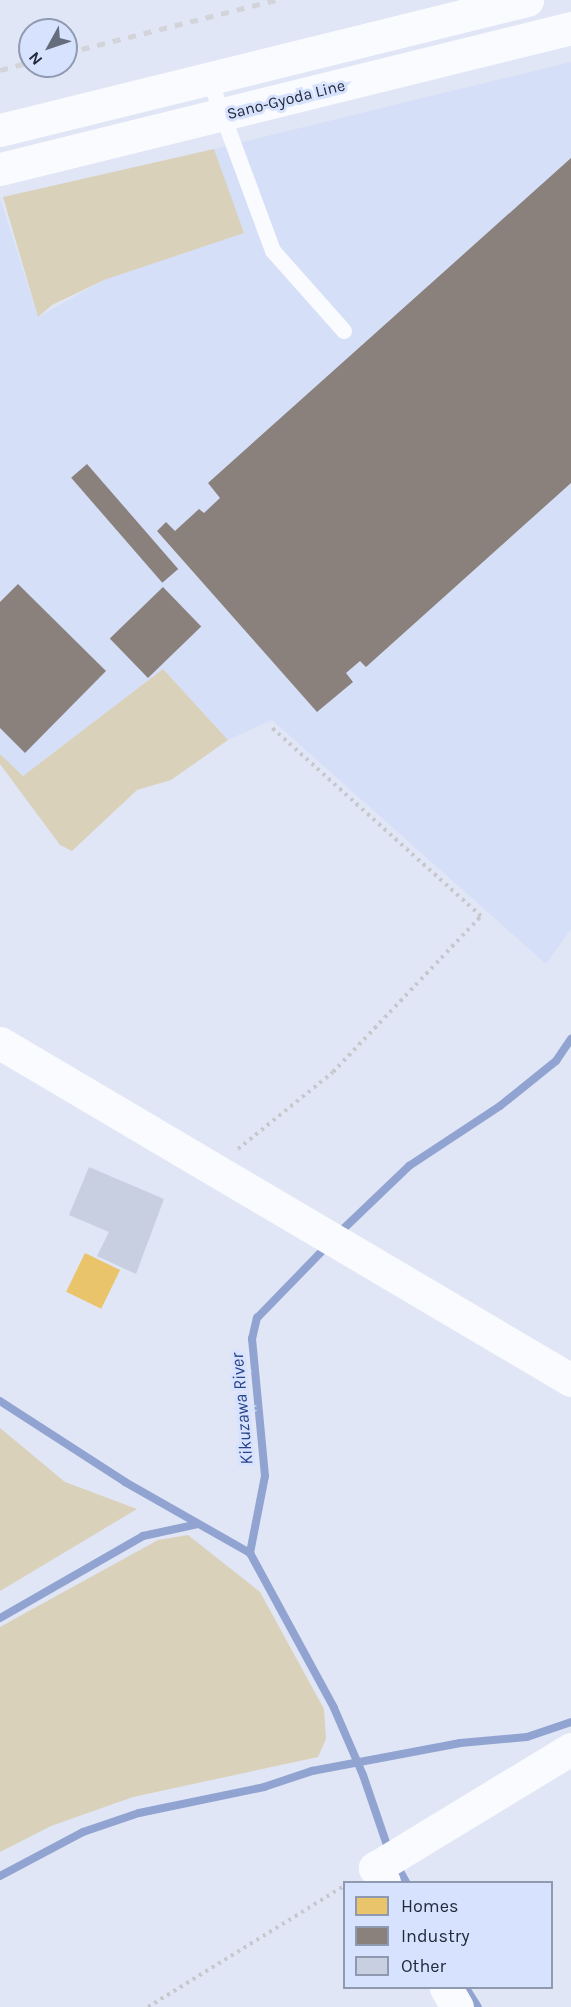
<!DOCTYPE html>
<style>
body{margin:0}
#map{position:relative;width:571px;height:2007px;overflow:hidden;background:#e0e6f5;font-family:Karla,sans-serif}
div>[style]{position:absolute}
.built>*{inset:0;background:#d6dff8}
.green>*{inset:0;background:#dad1bb}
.homes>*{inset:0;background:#e9c46a;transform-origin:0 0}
.industry>*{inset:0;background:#8a817c;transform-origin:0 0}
.stream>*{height:8px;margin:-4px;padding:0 4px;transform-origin:4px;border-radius:4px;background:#91a3d1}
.building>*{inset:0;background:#c8cfe0}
.path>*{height:4px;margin-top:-2px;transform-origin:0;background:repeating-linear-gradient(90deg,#c6c8cd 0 3px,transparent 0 7.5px)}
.lane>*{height:16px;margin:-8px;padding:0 8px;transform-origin:8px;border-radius:8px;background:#fafbfe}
.street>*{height:33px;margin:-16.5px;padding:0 16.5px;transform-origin:16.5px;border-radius:16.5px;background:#fafbfe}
.primary>*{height:33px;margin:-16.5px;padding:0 16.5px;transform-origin:16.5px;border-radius:16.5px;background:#fafbfe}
.rail>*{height:4.5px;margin-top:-2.25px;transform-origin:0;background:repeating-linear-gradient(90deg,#d2d4d9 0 8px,transparent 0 16px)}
span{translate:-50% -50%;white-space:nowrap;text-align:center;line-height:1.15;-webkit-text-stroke:6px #d7e3fe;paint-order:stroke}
.street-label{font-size:16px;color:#232a3b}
.water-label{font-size:18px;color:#2b438a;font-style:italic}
.legend{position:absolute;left:343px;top:1881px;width:210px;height:108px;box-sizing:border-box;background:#d7e3fe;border:2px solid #8f99b0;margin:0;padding:8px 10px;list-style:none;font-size:18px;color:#232a3b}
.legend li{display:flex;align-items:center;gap:12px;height:30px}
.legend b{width:30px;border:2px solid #8f99b0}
.north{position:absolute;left:18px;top:18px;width:60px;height:60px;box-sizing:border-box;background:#d7e3fe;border:2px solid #8f99b0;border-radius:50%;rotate:230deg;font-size:16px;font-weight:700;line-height:24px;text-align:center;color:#232a3b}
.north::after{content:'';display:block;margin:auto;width:21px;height:27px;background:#656c7c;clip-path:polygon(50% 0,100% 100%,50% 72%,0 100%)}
</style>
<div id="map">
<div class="built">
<div style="clip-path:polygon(571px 62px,571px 929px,546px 964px,272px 720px,228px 740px,163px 669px,23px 776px,0 754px,0 198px,38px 317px,104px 280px,243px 233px,214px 149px)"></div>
</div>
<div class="green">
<div style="clip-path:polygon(214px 149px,244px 233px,104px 280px,52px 305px,38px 317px,3px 197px)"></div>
<div style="clip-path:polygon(163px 669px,228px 740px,171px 780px,137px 790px,72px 851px,60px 845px,0 764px,0 754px,23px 776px)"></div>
<div style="clip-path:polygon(0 1428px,65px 1482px,137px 1509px,0 1591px)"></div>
<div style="clip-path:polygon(188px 1535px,260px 1592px,324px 1709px,326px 1739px,318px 1757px,133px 1797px,51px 1826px,0 1852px,0 1627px,158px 1540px)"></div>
</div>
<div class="homes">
<div style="left:85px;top:1253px;width:39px;height:43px;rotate:26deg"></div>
</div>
<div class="industry">
<div style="clip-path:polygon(571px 158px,571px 483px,366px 667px,360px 661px,346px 673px,353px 682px,317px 712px,157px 531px,166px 522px,175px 531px,199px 509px,204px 513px,220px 498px,208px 483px)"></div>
<div style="left:87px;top:464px;width:139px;height:21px;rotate:49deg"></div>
<div style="clip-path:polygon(18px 584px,106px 671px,25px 753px,0 728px,0 602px)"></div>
<div style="left:163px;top:587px;width:55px;height:74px;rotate:46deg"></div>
</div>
<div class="stream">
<div style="left:337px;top:1235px;width:100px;rotate:-43.8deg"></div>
<div style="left:409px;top:1166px;width:109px;rotate:-33.4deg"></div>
<div style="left:500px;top:1106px;width:72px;rotate:-38.8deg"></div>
<div style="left:556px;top:1061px;width:27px;rotate:-56deg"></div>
<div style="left:0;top:1401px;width:149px;rotate:32.9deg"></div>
<div style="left:125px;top:1482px;width:144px;rotate:29.6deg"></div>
<div style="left:250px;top:1553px;width:78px;rotate:-79deg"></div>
<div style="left:265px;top:1476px;width:138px;rotate:-95.4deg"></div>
<div style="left:252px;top:1339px;width:22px;rotate:-77deg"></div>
<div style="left:257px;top:1318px;width:102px;rotate:-45.8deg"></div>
<div style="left:250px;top:1553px;width:176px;rotate:61.5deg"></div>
<div style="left:334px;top:1708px;width:73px;rotate:66.6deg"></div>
<div style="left:363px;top:1775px;width:80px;rotate:71.1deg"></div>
<div style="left:0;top:1618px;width:165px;rotate:-29.8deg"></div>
<div style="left:143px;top:1536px;width:56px;rotate:-12.3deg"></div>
<div style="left:395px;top:1862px;width:23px;rotate:61deg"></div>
<div style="left:0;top:1876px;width:94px;rotate:-27.9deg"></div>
<div style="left:83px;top:1832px;width:59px;rotate:-18.7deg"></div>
<div style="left:139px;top:1813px;width:128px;rotate:-11.7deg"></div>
<div style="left:264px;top:1787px;width:51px;rotate:-18.4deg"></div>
<div style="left:312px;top:1771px;width:151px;rotate:-10.7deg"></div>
<div style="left:460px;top:1743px;width:67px;rotate:-5.1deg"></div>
<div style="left:527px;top:1737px;width:46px;rotate:-18.8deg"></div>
<div style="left:466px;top:1988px;width:22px;rotate:58deg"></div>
</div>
<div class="building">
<div style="clip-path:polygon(89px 1167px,164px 1199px,136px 1274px,97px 1256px,109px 1232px,69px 1215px)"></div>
</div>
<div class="path">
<div style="left:238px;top:1149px;width:122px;rotate:-39deg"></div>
<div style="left:333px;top:1072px;width:215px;rotate:-46.5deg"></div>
<div style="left:481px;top:916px;width:283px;rotate:-138deg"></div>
<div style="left:148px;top:2007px;width:230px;rotate:-31.7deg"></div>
</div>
<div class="lane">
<div style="left:209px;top:78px;width:184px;rotate:69.7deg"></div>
<div style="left:273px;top:251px;width:107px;rotate:48.4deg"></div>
</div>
<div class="street">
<div style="left:0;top:1043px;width:663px;rotate:30.55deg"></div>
<div style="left:384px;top:1882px;width:17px;rotate:-123deg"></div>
<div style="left:375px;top:1868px;width:229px;rotate:-31.3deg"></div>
<div style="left:446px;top:1988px;width:22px;rotate:60deg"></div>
</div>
<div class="primary">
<div style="left:0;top:130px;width:543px;rotate:-13.86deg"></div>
<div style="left:0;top:169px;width:588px;rotate:-13.87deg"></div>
</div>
<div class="rail">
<div style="left:66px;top:53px;width:216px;rotate:-14.2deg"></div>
<div style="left:0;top:70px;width:31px;rotate:-15deg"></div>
</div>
<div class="street-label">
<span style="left:286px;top:100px;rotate:-14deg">Sano-Gyoda Line</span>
</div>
<div class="water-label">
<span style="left:242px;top:1409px;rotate:-95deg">Kikuzawa River</span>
</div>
<ul class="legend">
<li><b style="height:16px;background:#e9c46a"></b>Homes</li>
<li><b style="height:16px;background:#8a817c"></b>Industry</li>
<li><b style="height:16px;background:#c8cfe0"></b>Other</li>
</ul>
<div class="north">N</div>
</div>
